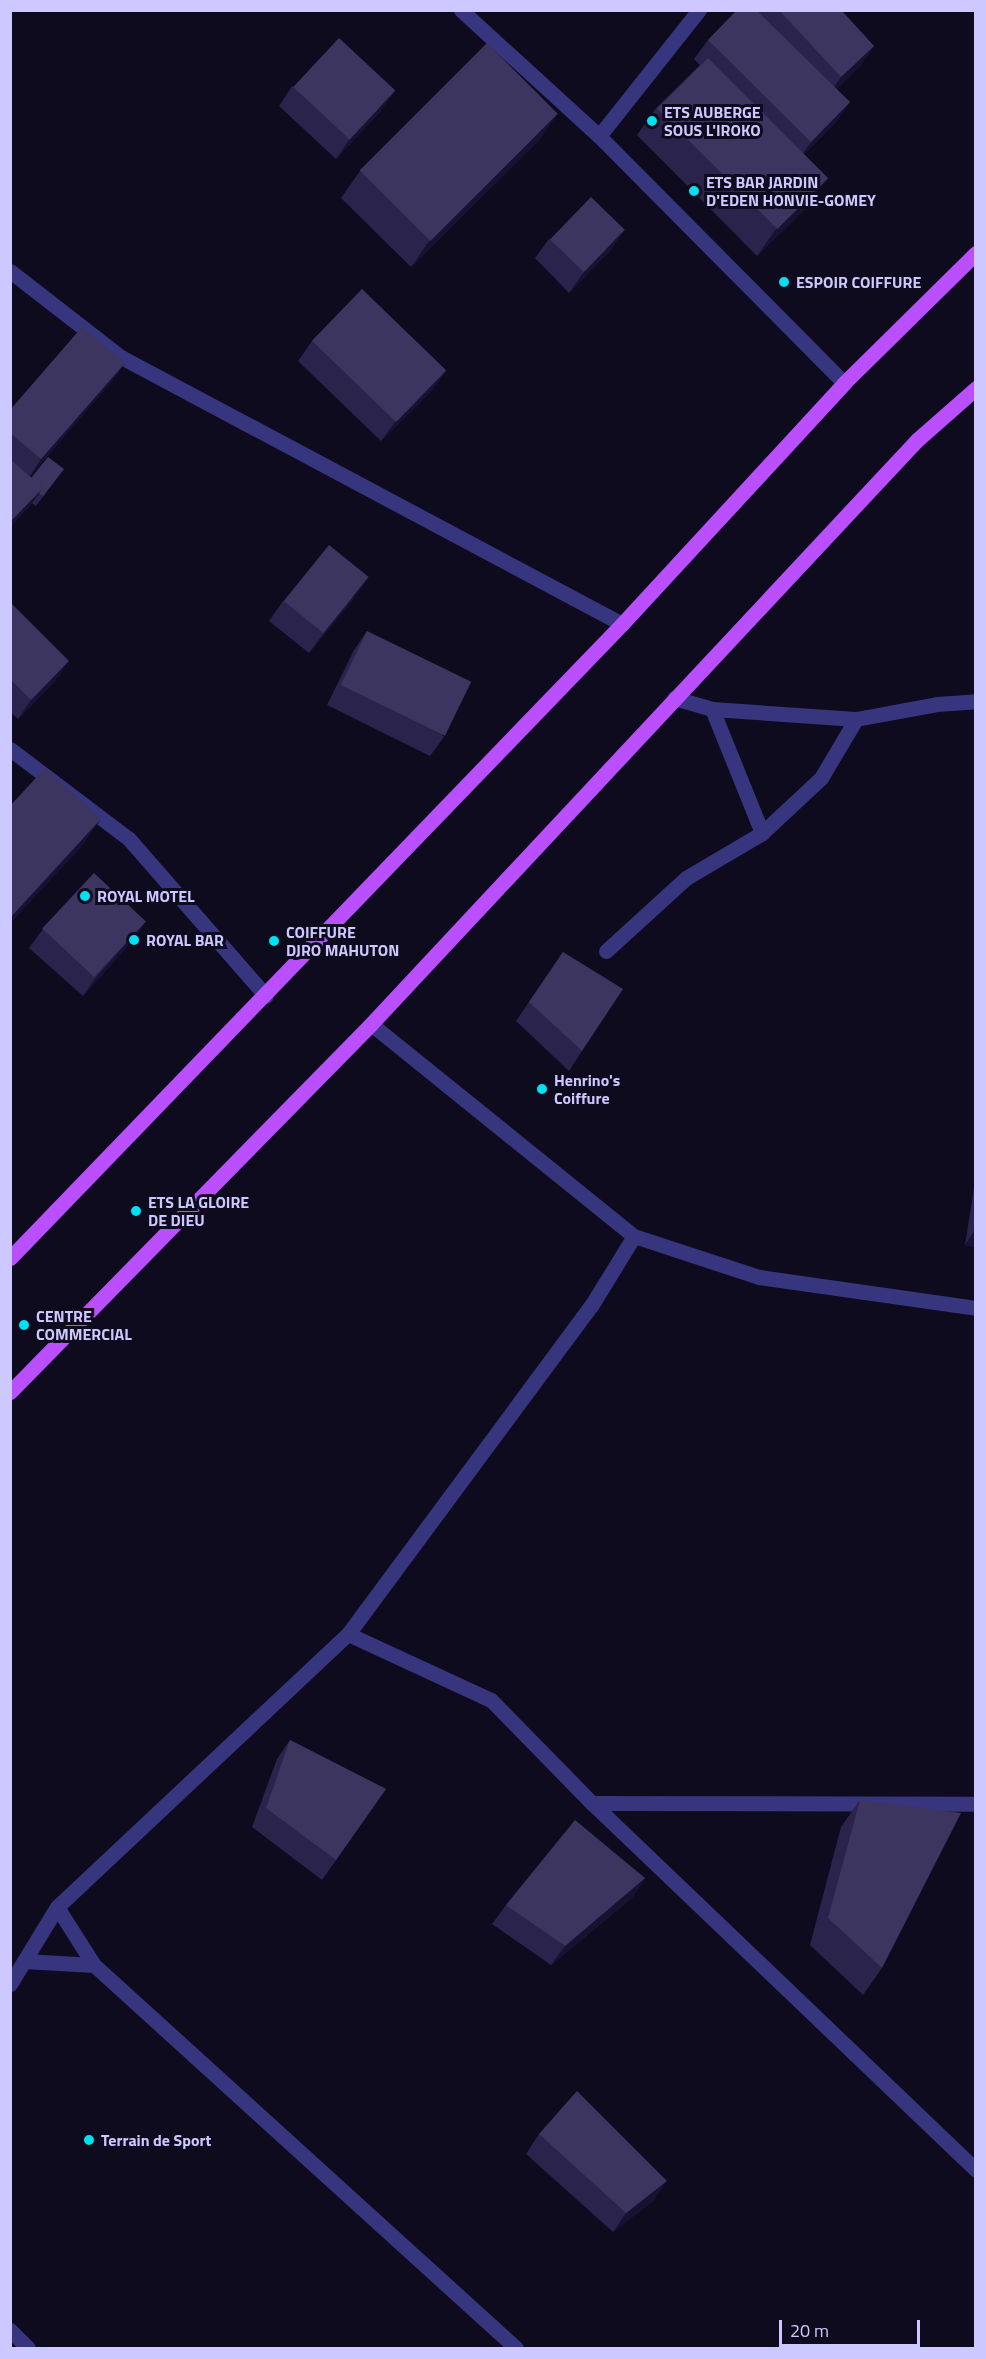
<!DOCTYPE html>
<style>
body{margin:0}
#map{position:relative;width:986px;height:2359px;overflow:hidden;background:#0e0b1e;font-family:"Titillium Web",sans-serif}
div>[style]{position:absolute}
.minor>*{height:15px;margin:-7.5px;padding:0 7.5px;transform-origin:7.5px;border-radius:7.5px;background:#36357e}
.primary>*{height:15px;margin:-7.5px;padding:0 7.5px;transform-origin:7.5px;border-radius:7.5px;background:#ba4fff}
.wall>*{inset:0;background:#2a234c}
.shaded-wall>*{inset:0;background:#181232}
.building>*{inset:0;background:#3c3560;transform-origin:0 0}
.dots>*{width:16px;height:16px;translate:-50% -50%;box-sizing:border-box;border:3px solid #0e0b1e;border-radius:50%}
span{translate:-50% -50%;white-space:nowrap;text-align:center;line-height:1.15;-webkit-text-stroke:6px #0e0b1e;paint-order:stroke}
.poi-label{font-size:16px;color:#cdc8ff;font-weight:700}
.left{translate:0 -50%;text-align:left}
.frame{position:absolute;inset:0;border:12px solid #cdc8ff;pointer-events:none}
.scale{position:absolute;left:779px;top:2320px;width:141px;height:27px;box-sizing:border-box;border:3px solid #cdc8ff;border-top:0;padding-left:8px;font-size:18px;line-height:21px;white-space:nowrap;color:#cdc8ff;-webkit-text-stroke:4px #0e0b1e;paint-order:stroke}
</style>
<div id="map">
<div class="minor">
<div style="left:461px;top:10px;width:187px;rotate:42.4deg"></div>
<div style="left:599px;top:136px;width:348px;rotate:45.2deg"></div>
<div style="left:599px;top:136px;width:161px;rotate:-51.6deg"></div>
<div style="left:10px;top:271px;width:140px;rotate:37.8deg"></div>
<div style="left:121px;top:357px;width:568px;rotate:28.05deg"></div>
<div style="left:674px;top:698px;width:40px;rotate:16deg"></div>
<div style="left:712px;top:709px;width:144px;rotate:4deg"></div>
<div style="left:856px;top:719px;width:82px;rotate:-10.5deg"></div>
<div style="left:937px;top:704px;width:39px;rotate:-4deg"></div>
<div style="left:712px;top:709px;width:134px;rotate:68deg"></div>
<div style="left:10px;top:749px;width:149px;rotate:37.1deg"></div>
<div style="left:129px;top:839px;width:208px;rotate:48.9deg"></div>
<div style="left:606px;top:951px;width:108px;rotate:-42.4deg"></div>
<div style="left:686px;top:878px;width:88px;rotate:-30.6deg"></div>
<div style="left:762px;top:833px;width:81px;rotate:-43deg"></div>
<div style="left:821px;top:778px;width:69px;rotate:-59.3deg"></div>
<div style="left:371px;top:1024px;width:338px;rotate:38.9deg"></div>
<div style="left:634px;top:1236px;width:132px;rotate:18.2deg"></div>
<div style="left:759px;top:1277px;width:219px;rotate:8.1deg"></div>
<div style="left:348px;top:1634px;width:157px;rotate:24.8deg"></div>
<div style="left:491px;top:1700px;width:144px;rotate:45.6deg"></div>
<div style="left:592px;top:1803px;width:531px;rotate:43.7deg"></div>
<div style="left:592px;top:1803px;width:384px;rotate:0.1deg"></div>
<div style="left:57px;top:1907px;width:69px;rotate:57.5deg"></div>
<div style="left:94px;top:1965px;width:570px;rotate:42.23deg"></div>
<div style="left:24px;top:1961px;width:70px;rotate:3.3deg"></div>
<div style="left:10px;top:1984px;width:90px;rotate:-58.6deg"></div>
<div style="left:57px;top:1907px;width:399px;rotate:-43.2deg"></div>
<div style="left:348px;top:1634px;width:408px;rotate:-53.5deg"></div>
<div style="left:591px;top:1306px;width:82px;rotate:-58.4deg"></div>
<div style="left:10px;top:2330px;width:25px;rotate:45deg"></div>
</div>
<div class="primary">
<div style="left:10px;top:1258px;width:881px;rotate:-46.01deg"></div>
<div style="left:622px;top:624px;width:328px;rotate:-47.3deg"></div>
<div style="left:844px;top:383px;width:185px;rotate:-44.6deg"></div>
<div style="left:10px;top:1392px;width:516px;rotate:-45.55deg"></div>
<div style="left:371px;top:1024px;width:799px;rotate:-46.93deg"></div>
<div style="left:917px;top:440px;width:79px;rotate:-41.4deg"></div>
</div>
<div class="wall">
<div style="clip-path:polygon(737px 10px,841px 10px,874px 46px,860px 66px,836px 89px,850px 102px,836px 122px,803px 155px,808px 206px,757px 256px,637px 135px,656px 108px,700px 65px,694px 59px,708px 40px)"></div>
<div style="clip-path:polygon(292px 86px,381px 111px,336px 159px,279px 106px)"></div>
<div style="clip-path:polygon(558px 113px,539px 140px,411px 267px,341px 198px,360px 171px)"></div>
<div style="clip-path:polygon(549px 239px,611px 250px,569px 293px,535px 258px)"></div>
<div style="clip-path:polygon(312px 341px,446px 371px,432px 390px,381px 441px,298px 361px)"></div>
<div style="clip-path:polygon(125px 363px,111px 382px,30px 476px,31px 478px,64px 469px,36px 506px,32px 503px,10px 527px,10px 410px)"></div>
<div style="clip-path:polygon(355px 597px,309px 653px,269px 621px,283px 601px)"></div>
<div style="clip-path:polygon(10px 604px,56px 680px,18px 719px,10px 712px)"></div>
<div style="clip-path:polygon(367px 631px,444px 737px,430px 756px,327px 705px,354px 650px)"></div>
<div style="clip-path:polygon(146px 921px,133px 940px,83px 996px,29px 948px,43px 929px)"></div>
<div style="clip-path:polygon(563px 952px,582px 1051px,569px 1071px,516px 1021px)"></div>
<div style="clip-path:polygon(975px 1181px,975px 1247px,965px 1245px)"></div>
<div style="clip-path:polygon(290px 1740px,386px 1789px,322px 1880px,252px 1827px,277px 1759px)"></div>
<div style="clip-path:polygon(860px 1800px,882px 1968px,863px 1995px,810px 1945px,841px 1827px)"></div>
<div style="clip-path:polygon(645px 1878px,632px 1898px,551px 1965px,492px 1924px,506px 1905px)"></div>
<div style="clip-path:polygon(539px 2134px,653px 2201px,613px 2232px,526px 2154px)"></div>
</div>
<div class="shaded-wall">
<div style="clip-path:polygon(874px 46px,860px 66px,827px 97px,841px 77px)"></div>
<div style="clip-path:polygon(395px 91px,381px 111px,336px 159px,349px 140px)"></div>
<div style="clip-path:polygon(850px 102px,836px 122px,797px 161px,811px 142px)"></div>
<div style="clip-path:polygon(558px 113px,539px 140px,411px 267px,430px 240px)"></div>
<div style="clip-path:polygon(827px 179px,808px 206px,757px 256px,776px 229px)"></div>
<div style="clip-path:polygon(625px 230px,611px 250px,569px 293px,583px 273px)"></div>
<div style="clip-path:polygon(125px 363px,111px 382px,28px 479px,41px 459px)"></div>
<div style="clip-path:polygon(446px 371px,432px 390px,381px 441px,395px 422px)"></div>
<div style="clip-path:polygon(43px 488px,29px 507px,10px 527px,10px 522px)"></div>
<div style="clip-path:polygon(369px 577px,355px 597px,309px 653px,323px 634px)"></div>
<div style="clip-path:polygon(69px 661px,56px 680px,18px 719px,31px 700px)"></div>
<div style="clip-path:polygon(101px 819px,82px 846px,10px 924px,10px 918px)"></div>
<div style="clip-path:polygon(146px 921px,133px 940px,83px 996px,96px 977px)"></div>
<div style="clip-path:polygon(975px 1230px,975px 1247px,965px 1245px)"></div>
<div style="clip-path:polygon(645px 1878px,632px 1898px,551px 1965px,565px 1946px)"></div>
<div style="clip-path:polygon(667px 2181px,653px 2201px,613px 2232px,626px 2213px)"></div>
</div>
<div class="building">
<div style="clip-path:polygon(737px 10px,756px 10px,850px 102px,811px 142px,708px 40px)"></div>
<div style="clip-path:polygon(779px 10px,841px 10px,874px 46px,841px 77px)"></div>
<div style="left:339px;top:38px;width:77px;height:67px;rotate:43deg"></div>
<div style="left:487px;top:43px;width:100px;height:180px;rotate:45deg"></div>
<div style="left:708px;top:58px;width:170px;height:72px;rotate:45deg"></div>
<div style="left:591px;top:197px;width:47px;height:59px;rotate:44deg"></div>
<div style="left:362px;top:289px;width:117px;height:72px;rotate:44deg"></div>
<div style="clip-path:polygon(82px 327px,125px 363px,41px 459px,10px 433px,10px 410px)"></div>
<div style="clip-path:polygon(48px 457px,64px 469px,43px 496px,39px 493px,43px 488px,31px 478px)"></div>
<div style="clip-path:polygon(10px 459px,43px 488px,10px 522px)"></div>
<div style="left:329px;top:545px;width:51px;height:72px;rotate:39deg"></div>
<div style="clip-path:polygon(11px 603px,69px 661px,31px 700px,10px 679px,10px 604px)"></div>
<div style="left:367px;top:631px;width:116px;height:60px;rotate:26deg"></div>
<div style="clip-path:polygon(45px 768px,101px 819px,10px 918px,10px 806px)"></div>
<div style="left:94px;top:873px;width:71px;height:76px;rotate:43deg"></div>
<div style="clip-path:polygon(563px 952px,623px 989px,582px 1051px,529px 1002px)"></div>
<div style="clip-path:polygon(290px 1740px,386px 1789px,336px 1860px,266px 1808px)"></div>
<div style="clip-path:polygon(860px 1800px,961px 1813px,882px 1968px,828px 1918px)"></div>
<div style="clip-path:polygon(575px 1820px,645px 1878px,565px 1946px,506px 1905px)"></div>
<div style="clip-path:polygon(577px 2091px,667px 2181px,626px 2213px,539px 2134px)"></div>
</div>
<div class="dots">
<div style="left:652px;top:121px;background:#00e0f3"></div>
<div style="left:694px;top:191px;background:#00e0f3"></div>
<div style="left:784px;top:282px;background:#00e0f3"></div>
<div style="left:85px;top:896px;background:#00e0f3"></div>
<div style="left:134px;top:940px;background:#00e0f3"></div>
<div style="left:274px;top:941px;background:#00e0f3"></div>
<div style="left:542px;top:1089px;background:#00e0f3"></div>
<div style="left:136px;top:1211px;background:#00e0f3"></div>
<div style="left:24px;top:1325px;background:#00e0f3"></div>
<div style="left:89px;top:2140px;background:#00e0f3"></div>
</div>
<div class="poi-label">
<span class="left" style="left:664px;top:121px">ETS AUBERGE<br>SOUS L'IROKO</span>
<span class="left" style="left:706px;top:191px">ETS BAR JARDIN<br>D'EDEN HONVIE-GOMEY</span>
<span class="left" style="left:796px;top:282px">ESPOIR COIFFURE</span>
<span class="left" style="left:97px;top:896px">ROYAL MOTEL</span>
<span class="left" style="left:286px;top:941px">COIFFURE<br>DJRO MAHUTON</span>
<span class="left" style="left:146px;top:940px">ROYAL BAR</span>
<span class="left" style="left:554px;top:1089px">Henrino's<br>Coiffure</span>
<span class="left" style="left:148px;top:1211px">ETS LA GLOIRE<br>DE DIEU</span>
<span class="left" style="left:36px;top:1325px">CENTRE<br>COMMERCIAL</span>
<span class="left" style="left:101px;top:2140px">Terrain de Sport</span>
</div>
<div class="frame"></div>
<div class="scale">20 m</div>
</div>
